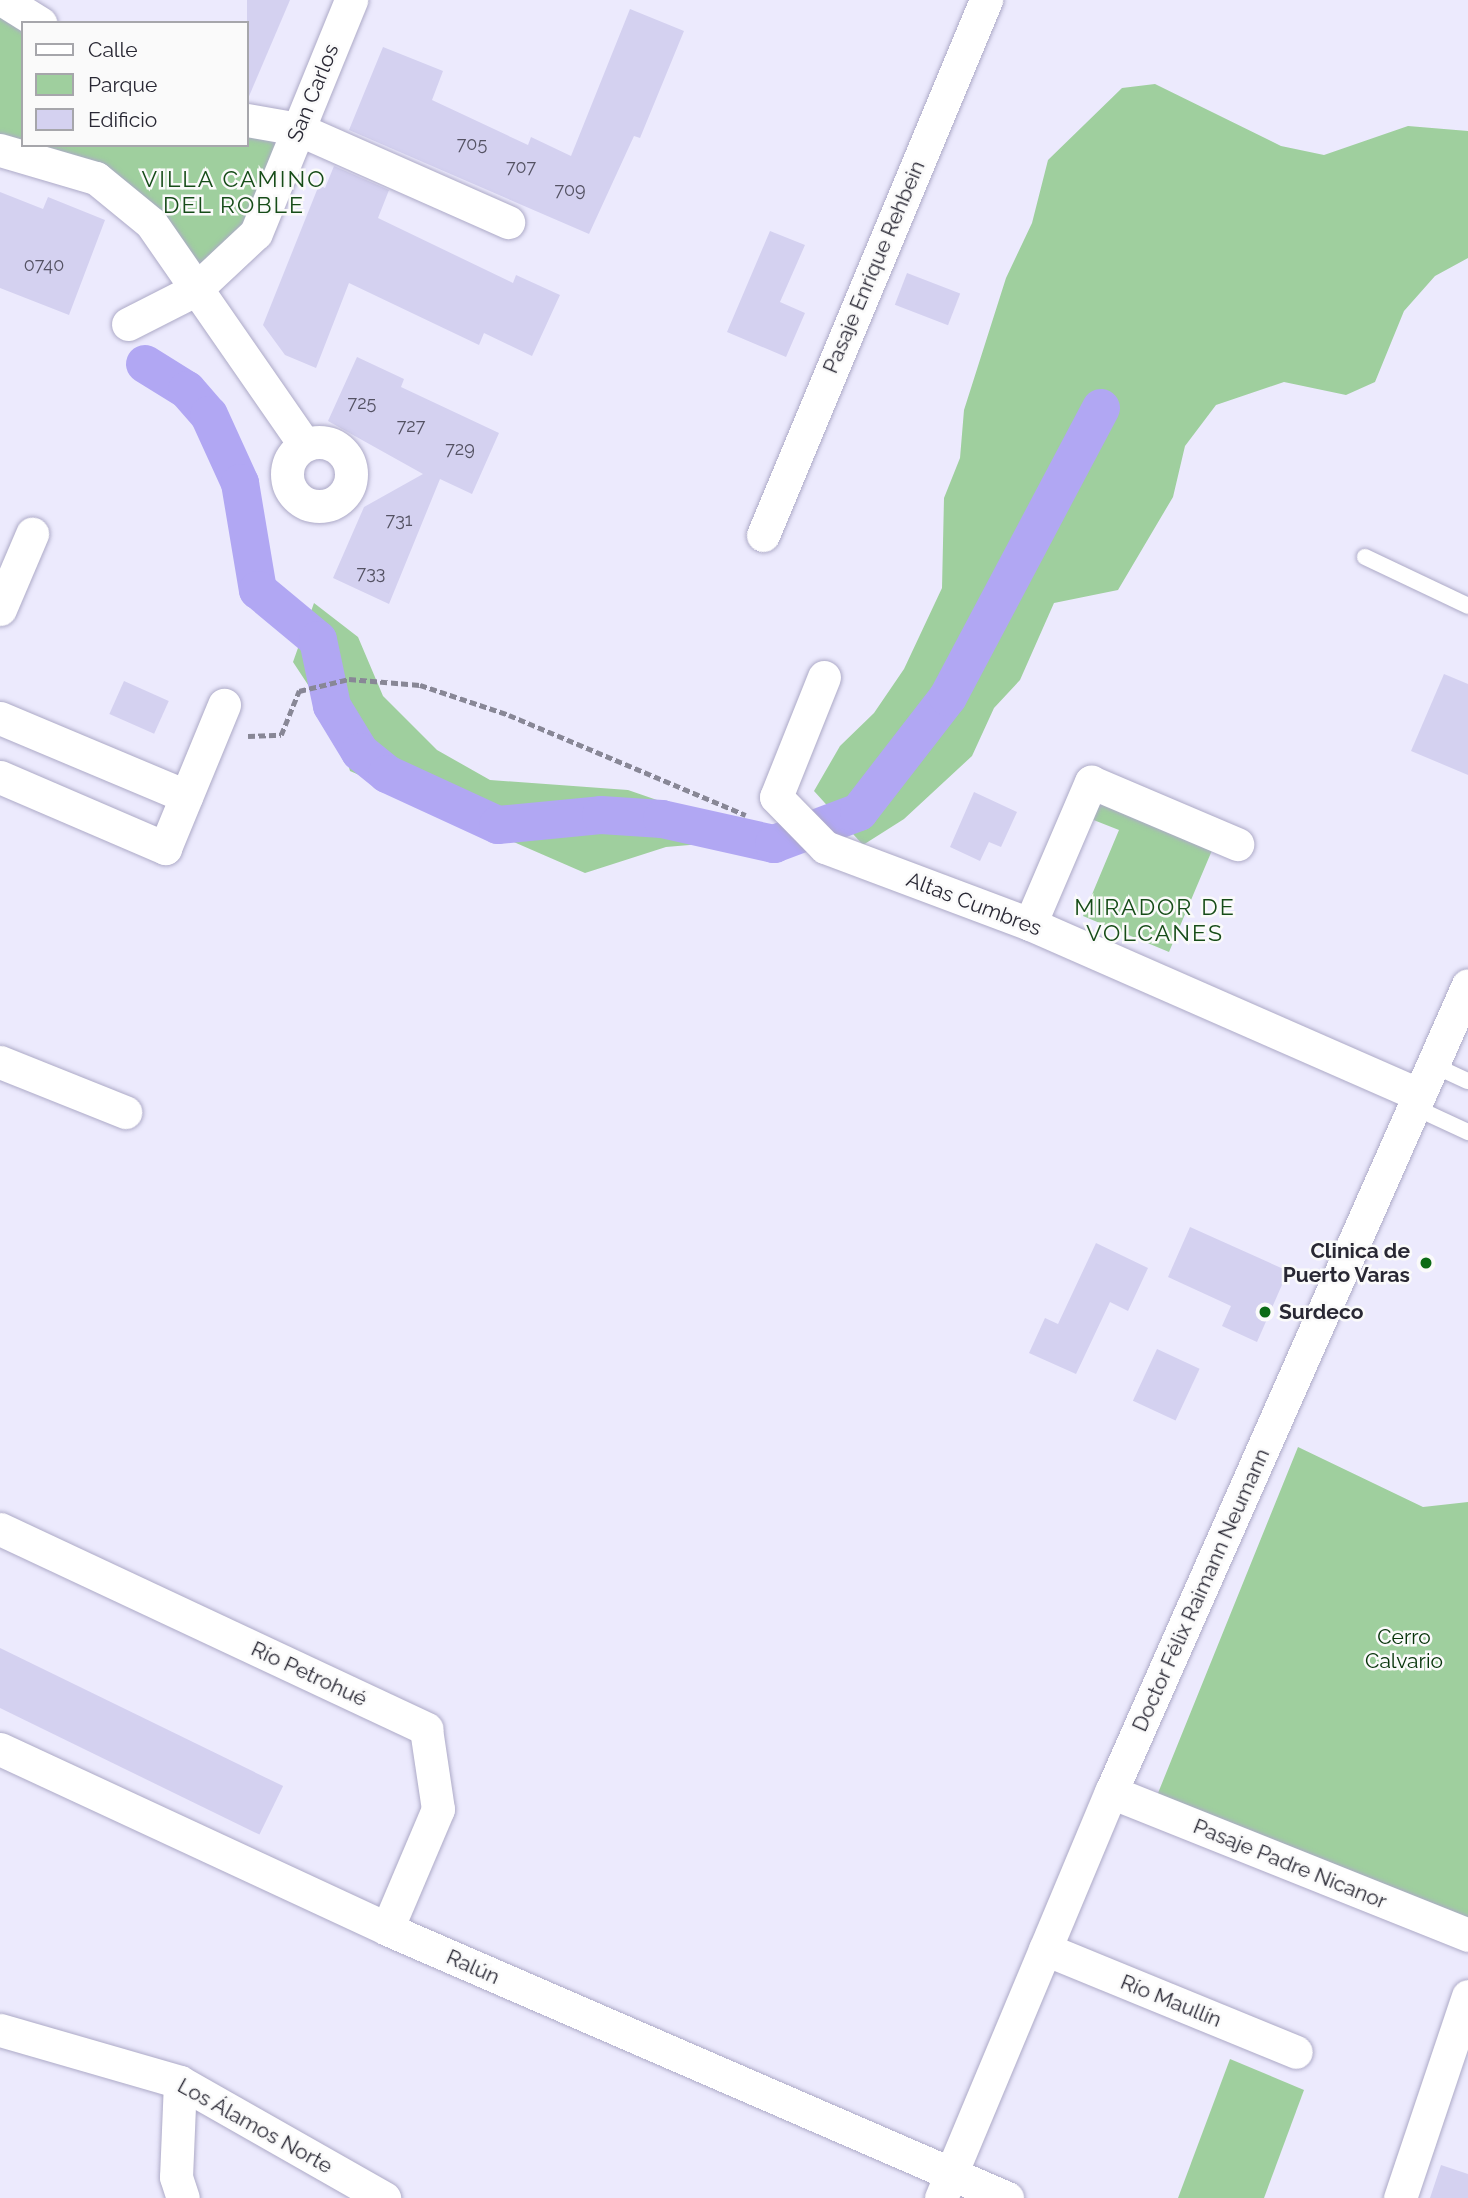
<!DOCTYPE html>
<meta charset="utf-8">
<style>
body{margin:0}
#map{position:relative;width:1468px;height:2198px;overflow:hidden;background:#eceafd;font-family:Raleway,sans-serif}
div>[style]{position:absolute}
.green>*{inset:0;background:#9fcf9e}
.canal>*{height:38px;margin:-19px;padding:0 19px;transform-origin:19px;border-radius:19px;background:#b1a7f3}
.building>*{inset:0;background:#d4d1f0;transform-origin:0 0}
.path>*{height:4.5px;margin-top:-2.25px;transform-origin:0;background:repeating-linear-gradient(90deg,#888796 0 7px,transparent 0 10.5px)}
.roads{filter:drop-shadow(0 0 2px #adaac7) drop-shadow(0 0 2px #adaac7)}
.service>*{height:16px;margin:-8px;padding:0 8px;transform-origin:8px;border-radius:8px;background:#fff}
.minor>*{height:33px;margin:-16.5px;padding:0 16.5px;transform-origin:16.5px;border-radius:16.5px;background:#fff}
.minor>.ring{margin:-16.5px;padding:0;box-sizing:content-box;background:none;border:33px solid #fff;border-radius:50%}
.dots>*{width:19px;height:19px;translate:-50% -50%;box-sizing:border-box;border:4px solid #fafafa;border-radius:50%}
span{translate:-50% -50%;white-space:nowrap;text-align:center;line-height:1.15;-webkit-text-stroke:5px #fafafa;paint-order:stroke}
.number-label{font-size:18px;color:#545263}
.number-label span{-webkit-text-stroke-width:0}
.street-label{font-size:21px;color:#292834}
.poi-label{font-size:21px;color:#292834;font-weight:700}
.right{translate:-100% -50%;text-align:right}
.left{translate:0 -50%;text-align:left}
.park-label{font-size:21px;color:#063309}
.neighbourhood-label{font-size:23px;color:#164c18;letter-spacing:2px}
.legend{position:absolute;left:21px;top:21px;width:228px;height:126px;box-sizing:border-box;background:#fafafa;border:2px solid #a6a6ab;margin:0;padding:9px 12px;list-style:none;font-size:21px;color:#292834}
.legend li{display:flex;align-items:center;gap:14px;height:35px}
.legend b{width:35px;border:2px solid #a6a6ab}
</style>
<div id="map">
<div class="green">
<div style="clip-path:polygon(0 9px,23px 26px,23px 145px,247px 145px,247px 134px,288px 142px,253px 228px,195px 279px,167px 221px,0 144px)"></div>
<div style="clip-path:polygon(1155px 84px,1281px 146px,1324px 155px,1408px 126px,1468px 131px,1468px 258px,1435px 276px,1404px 311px,1375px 382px,1346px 395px,1284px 382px,1216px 405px,1185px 446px,1173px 497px,1118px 590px,1054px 603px,1020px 680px,994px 708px,972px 756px,904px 819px,863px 845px,814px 791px,840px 746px,874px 713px,904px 669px,942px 588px,944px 498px,960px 458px,964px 410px,1006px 278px,1032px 223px,1048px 160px,1122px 88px)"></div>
<div style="clip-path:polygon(314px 603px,358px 637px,383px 696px,437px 750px,490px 780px,628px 790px,657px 800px,695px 815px,713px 843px,666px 847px,585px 873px,350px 771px,339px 732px,293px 662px)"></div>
<div style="clip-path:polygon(1098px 801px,1213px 848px,1169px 952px,1083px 916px,1119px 830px,1091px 819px)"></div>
<div style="clip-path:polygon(1298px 1447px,1423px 1507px,1468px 1502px,1468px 1921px,1156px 1798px)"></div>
<div style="clip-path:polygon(1230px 2059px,1304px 2090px,1264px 2198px,1178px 2198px)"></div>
</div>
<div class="canal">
<div style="left:145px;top:364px;width:49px;rotate:31.8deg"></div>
<div style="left:187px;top:390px;width:33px;rotate:49deg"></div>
<div style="left:209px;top:415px;width:75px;rotate:65.5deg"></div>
<div style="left:240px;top:483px;width:109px;rotate:80.5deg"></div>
<div style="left:258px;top:590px;width:78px;rotate:39.8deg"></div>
<div style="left:318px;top:640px;width:67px;rotate:78deg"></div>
<div style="left:332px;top:706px;width:54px;rotate:58.7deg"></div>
<div style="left:360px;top:752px;width:35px;rotate:39deg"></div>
<div style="left:387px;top:774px;width:122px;rotate:24.7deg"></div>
<div style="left:498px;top:825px;width:103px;rotate:-5.5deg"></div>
<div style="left:601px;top:815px;width:61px;rotate:3.8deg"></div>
<div style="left:662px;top:819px;width:115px;rotate:12.6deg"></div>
<div style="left:774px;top:844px;width:91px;rotate:-20.6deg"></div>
<div style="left:859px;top:812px;width:145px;rotate:-52.3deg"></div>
<div style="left:948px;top:697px;width:327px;rotate:-62.1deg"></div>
</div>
<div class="building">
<div style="clip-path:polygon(247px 0,290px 0,247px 101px)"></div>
<div style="clip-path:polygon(630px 9px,684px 31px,640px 138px,634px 136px,589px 234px,349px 130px,383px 47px,443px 71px,432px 100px,528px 145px,531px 137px,571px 156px)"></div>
<div style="clip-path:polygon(334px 166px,389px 190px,378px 218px,513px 283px,516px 275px,560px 295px,532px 356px,484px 333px,479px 345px,349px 283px,316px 368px,285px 355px,263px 325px,319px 185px,325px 188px)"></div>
<div style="clip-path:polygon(0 192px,43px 209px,48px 197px,105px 220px,69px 315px,0 288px)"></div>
<div style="clip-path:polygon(770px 231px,805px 245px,780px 302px,805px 313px,786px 357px,727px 332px)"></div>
<div style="left:907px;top:273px;width:57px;height:34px;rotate:21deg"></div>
<div style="clip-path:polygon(357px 357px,404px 379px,401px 387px,499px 433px,472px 494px,440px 479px,389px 604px,333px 578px,364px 507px,423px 474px,328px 421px)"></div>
<div style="clip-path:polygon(1444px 674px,1468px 684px,1468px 775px,1411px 751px)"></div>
<div style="left:124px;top:681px;width:49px;height:36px;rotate:24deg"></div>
<div style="clip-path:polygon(974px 792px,1017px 812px,1001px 847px,989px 842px,980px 861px,950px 847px)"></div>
<div style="clip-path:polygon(1190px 1227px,1288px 1271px,1257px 1342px,1222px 1326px,1231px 1306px,1168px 1277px)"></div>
<div style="clip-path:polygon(1096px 1243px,1148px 1268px,1128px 1311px,1110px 1302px,1076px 1374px,1029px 1353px,1045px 1318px,1058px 1324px)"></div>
<div style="left:1157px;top:1349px;width:47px;height:57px;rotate:25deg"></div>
<div style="left:0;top:1648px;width:315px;height:54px;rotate:26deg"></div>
<div style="clip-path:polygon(1441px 2165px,1468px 2174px,1468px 2198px,1430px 2198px)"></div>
</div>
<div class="path">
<div style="left:248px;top:736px;width:33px;rotate:-2deg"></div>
<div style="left:281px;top:735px;width:48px;rotate:-67.8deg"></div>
<div style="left:299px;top:691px;width:51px;rotate:-13.5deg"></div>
<div style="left:349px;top:679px;width:71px;rotate:4.8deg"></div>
<div style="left:420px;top:685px;width:94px;rotate:18.6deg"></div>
<div style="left:509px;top:715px;width:257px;rotate:22.9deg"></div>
</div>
<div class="roads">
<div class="service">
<div style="left:1365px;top:557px;width:114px;rotate:25.4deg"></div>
<div style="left:1433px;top:1065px;width:38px;rotate:25deg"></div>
<div style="left:1414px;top:1107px;width:60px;rotate:24.8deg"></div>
</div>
<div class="minor">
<div style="left:3px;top:0;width:44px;rotate:31.9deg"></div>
<div style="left:247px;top:120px;width:52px;rotate:10deg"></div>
<div style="left:298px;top:129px;width:230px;rotate:23.9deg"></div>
<div style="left:0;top:150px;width:100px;rotate:16.3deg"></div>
<div style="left:96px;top:178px;width:71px;rotate:39.3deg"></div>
<div style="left:151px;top:223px;width:270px;rotate:55.3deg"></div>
<div style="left:128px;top:324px;width:75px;rotate:-26.9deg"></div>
<div style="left:195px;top:290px;width:83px;rotate:-43.1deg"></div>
<div style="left:256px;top:233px;width:252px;rotate:-67.8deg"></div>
<div class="ring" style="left:287px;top:442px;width:31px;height:31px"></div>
<div style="left:763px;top:535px;width:580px;rotate:-67.37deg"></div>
<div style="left:0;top:609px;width:82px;rotate:-66.9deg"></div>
<div style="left:824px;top:677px;width:129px;rotate:111.8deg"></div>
<div style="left:776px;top:797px;width:70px;rotate:45.6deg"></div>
<div style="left:825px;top:847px;width:219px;rotate:20.6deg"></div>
<div style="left:1030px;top:924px;width:425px;rotate:23.7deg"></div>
<div style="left:0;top:718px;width:202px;rotate:22.8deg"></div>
<div style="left:0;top:777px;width:180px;rotate:23.3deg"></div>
<div style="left:165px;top:848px;width:155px;rotate:-67.6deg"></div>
<div style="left:1030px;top:924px;width:155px;rotate:-66.8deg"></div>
<div style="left:1091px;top:782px;width:159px;rotate:23deg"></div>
<div style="left:0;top:1062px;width:135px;rotate:21.8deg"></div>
<div style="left:0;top:1529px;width:471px;rotate:25.1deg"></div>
<div style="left:426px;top:1729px;width:81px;rotate:81.5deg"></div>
<div style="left:438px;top:1809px;width:130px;rotate:113deg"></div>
<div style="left:0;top:1749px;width:427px;rotate:24.9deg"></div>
<div style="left:387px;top:1929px;width:676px;rotate:23.45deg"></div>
<div style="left:1111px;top:1792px;width:385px;rotate:21.8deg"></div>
<div style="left:1045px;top:1949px;width:271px;rotate:22.3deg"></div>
<div style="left:0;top:2030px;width:187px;rotate:16.1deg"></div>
<div style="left:180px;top:2082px;width:235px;rotate:29.6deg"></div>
<div style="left:180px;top:2082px;width:95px;rotate:92.4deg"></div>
<div style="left:176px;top:2177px;width:22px;rotate:72deg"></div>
<div style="left:941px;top:2198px;width:440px;rotate:-67.3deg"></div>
<div style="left:1111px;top:1792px;width:882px;rotate:-66.14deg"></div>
<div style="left:1400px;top:2198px;width:213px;rotate:-71.4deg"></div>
</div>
</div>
<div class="dots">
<div style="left:1426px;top:1263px;background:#0b6a15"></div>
<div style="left:1265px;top:1312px;background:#0b6a15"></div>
</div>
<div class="number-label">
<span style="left:472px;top:144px">705</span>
<span style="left:521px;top:167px">707</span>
<span style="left:570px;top:190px">709</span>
<span style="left:44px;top:265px">0740</span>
<span style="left:362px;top:403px">725</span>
<span style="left:411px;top:426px">727</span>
<span style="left:460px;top:449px">729</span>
<span style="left:399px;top:520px">731</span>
<span style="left:371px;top:573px">733</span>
</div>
<div class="street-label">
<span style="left:313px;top:93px;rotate:-68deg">San Carlos</span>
<span style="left:874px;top:267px;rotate:-67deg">Pasaje Enrique Rehbein</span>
<span style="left:974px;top:904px;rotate:21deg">Altas Cumbres</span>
<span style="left:1201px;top:1590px;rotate:-66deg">Doctor Félix Raimann Neumann</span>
<span style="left:309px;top:1674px;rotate:25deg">Río Petrohué</span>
<span style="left:1290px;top:1864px;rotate:22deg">Pasaje Padre Nicanor</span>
<span style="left:473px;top:1967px;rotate:24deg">Ralún</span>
<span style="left:1171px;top:2001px;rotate:22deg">Río Maullín</span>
<span style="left:255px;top:2126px;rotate:29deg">Los Álamos Norte</span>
</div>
<div class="poi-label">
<span class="right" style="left:1410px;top:1263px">Clinica de<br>Puerto Varas</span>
<span class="left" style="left:1279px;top:1312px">Surdeco</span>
</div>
<div class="park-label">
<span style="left:1404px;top:1649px">Cerro<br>Calvario</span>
</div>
<div class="neighbourhood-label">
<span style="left:234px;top:192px">VILLA CAMINO<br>DEL ROBLE</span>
<span style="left:1155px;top:920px">MIRADOR DE<br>VOLCANES</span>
</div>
<ul class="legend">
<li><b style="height:9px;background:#fff"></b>Calle</li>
<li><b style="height:19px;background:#9fcf9e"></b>Parque</li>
<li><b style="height:19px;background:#d4d1f0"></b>Edificio</li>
</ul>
</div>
